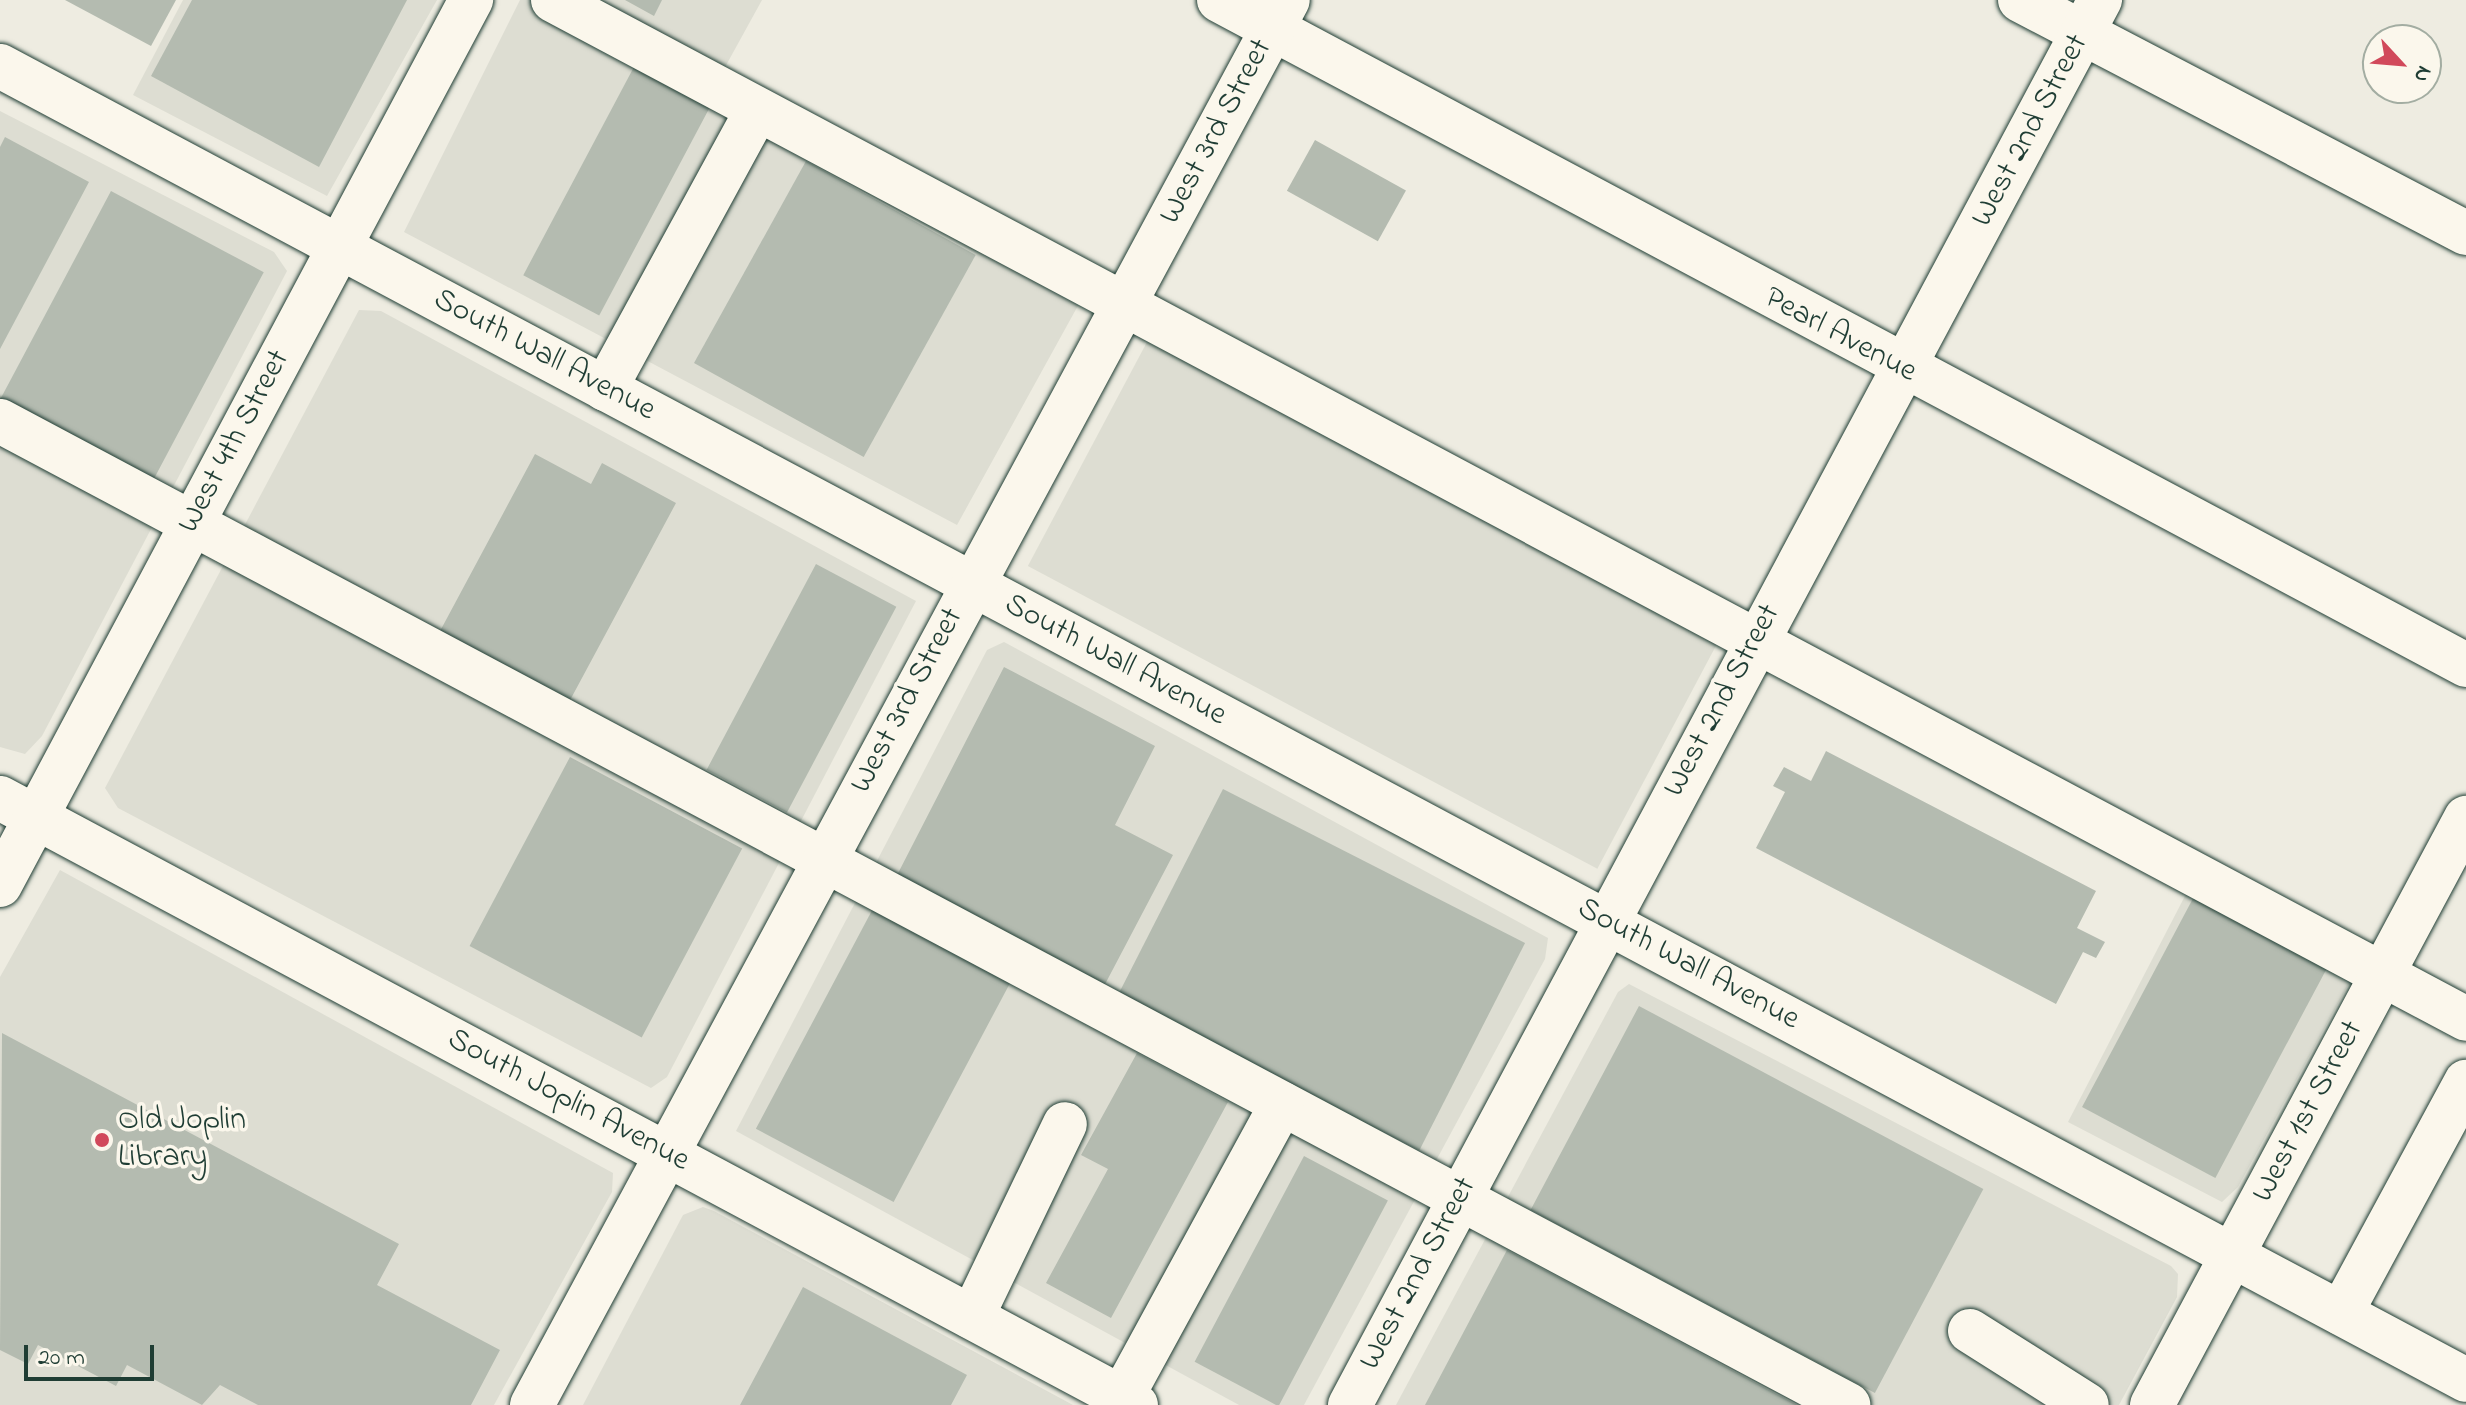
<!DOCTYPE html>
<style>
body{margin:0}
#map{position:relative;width:2466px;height:1405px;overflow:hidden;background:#eeece1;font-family:"Indie Flower",sans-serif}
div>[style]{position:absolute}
.built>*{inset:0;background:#ddddd2;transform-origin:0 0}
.building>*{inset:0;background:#b4bbb0;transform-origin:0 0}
.roads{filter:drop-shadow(0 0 2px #1f3d34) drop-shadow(0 0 2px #1f3d34)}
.minor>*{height:44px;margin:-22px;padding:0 22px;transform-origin:22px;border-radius:22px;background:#fbf7ec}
.dots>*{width:22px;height:22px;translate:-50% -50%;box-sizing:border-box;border:4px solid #fbf7ec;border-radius:50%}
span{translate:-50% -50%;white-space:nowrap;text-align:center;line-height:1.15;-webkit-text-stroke:7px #fbf7ec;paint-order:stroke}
.street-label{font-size:32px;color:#1f3d34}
.poi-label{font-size:32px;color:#1f3d34}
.left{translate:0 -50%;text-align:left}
.north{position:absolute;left:2362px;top:24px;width:80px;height:80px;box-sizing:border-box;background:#fbf7ec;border:2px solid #a3ada2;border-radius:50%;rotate:116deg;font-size:22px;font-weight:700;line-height:32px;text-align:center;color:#1f3d34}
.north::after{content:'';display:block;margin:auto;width:28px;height:36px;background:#d1495b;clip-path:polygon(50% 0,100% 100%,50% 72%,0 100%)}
.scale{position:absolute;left:24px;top:1345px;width:130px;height:36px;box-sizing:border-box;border:4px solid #1f3d34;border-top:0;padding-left:10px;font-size:24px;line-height:28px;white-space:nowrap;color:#1f3d34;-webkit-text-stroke:6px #fbf7ec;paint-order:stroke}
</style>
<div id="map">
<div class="built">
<div style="clip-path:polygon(183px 0,437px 0,327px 196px,133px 95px)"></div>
<div style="clip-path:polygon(520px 0,762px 0,724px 69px,1096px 273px,957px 525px,404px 232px)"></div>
<div style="clip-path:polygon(0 111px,274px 252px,287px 271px,42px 736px,25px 754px,0 747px)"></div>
<div style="clip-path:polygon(359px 310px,381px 311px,916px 601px,667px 1077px,651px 1088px,118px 808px,105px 788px)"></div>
<div style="left:1164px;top:310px;width:645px;height:290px;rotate:28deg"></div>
<div style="clip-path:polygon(1004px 642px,1548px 938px,1545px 959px,1304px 1405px,1239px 1405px,736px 1131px,987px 650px)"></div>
<div style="clip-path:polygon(2201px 865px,2365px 954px,2238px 1187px,2222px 1202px,2068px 1122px)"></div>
<div style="clip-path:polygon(60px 870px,613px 1173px,612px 1192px,494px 1405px,0 1405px,0 977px)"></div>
<div style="clip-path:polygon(1629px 984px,2171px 1266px,2178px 1274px,2177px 1297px,2119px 1405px,1396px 1405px,1618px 992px)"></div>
<div style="clip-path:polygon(703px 1207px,714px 1211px,1073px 1405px,583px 1405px,683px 1215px)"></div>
</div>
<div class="building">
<div style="clip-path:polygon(65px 0,176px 0,151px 46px)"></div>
<div style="clip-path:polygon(192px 0,407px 0,319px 167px,151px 76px)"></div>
<div style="clip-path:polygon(625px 0,662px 0,654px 16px)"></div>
<div style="left:635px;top:65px;width:86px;height:238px;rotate:28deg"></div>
<div style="clip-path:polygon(5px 137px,89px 182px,0 349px,0 147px)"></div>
<div style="left:1315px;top:140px;width:104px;height:58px;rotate:29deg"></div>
<div style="left:806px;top:161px;width:194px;height:231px;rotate:29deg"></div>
<div style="left:111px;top:191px;width:173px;height:246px;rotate:28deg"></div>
<div style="clip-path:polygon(535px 454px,591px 484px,602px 463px,676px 503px,568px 704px,439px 633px)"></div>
<div style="left:816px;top:564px;width:91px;height:233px;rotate:28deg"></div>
<div style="clip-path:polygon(1004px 667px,1155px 746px,1115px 825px,1173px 855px,1102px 990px,894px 881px)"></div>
<div style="clip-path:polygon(1826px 751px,2096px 891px,2077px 928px,2105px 942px,2096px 958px,2083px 952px,2056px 1004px,1756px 848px,1785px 792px,1773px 786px,1784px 767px,1811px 781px)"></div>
<div style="left:570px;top:757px;width:195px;height:214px;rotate:28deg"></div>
<div style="left:1223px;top:789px;width:339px;height:233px;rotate:27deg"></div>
<div style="left:2198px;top:889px;width:151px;height:247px;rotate:28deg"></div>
<div style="left:877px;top:901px;width:156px;height:258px;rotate:28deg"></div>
<div style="left:1639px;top:1006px;width:390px;height:231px;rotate:28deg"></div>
<div style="clip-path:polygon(2px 1033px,399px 1244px,377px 1285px,500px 1350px,471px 1405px,258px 1405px,220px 1385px,202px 1405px,127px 1365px,116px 1386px,38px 1345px,28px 1364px,0 1350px)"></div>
<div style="clip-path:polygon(1137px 1053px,1228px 1102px,1111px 1318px,1046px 1283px,1108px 1169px,1081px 1155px)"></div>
<div style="left:1304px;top:1156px;width:95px;height:233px;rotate:28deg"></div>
<div style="clip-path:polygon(1507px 1250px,1683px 1344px,1797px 1405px,1425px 1405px)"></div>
<div style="clip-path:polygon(803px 1287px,967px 1375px,951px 1405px,740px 1405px)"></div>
</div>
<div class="roads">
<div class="minor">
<div style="left:553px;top:0;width:2167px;rotate:28.04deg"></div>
<div style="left:1219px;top:0;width:1413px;rotate:28.07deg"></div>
<div style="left:2020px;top:0;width:503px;rotate:27.58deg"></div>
<div style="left:0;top:66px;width:2794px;rotate:28.05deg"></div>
<div style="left:605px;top:389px;width:318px;rotate:-61.4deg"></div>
<div style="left:0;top:421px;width:2094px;rotate:28.03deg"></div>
<div style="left:0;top:798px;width:1288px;rotate:28.12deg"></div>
<div style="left:0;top:885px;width:1003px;rotate:-61.98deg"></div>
<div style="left:2341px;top:1313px;width:263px;rotate:-61.6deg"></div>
<div style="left:972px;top:1317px;width:214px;rotate:-64.3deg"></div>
<div style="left:1970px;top:1331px;width:138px;rotate:32.3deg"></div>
<div style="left:1122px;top:1397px;width:334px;rotate:-61.4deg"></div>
<div style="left:532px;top:1405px;width:1595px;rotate:-61.72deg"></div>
<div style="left:1350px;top:1405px;width:1593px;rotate:-61.91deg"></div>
<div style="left:2152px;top:1405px;width:666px;rotate:-61.86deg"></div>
</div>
</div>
<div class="dots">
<div style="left:102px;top:1140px;background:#d1495b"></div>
</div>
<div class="street-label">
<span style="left:2031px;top:131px;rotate:-62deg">West 2nd Street</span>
<span style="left:1217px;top:132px;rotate:-62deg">West 3rd Street</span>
<span style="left:1840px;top:336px;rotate:28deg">Pearl Avenue</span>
<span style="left:544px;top:356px;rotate:28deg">South Wall Avenue</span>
<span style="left:235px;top:442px;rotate:-62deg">West 4th Street</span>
<span style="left:1115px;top:661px;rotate:28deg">South Wall Avenue</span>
<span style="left:908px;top:701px;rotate:-62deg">West 3rd Street</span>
<span style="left:1723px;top:701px;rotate:-62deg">West 2nd Street</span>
<span style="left:1688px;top:965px;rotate:28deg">South Wall Avenue</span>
<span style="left:568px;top:1101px;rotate:28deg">South Joplin Avenue</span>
<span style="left:2309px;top:1112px;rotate:-62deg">West 1st Street</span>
<span style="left:1419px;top:1274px;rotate:-62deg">West 2nd Street</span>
</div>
<div class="poi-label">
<span class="left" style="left:118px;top:1140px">Old Joplin<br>Library</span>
</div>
<div class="north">N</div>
<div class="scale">20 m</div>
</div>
